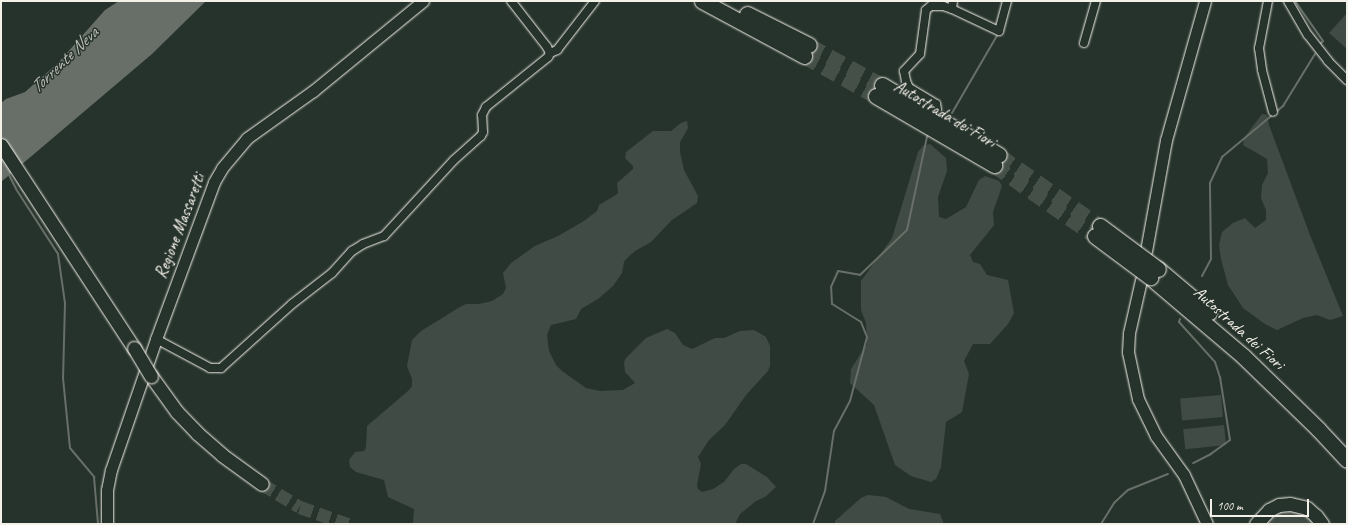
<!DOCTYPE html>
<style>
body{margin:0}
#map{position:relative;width:1348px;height:525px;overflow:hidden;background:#26332d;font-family:Caveat,sans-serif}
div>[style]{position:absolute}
.green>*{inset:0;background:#414b45;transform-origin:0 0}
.water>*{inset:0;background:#676f68}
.stream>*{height:2px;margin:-1px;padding:0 1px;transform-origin:1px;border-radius:1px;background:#676f68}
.primary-tunnel>*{height:13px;margin-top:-6.5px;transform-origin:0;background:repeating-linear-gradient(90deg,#455049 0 13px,transparent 0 19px)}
.highway-tunnel>*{height:15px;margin-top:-7.5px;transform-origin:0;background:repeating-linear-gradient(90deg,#455049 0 15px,transparent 0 23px)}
.roads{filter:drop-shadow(0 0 1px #f4f1e8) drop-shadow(0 0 1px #f4f1e8)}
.street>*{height:8px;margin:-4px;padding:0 4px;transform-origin:4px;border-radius:4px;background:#26332d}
.secondary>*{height:11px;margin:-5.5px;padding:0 5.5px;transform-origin:5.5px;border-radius:5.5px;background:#26332d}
.primary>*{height:13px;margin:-6.5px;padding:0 6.5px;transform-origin:6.5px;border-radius:6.5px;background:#26332d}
.highway>*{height:15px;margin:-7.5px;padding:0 7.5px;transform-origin:7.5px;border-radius:7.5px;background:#26332d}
.bridges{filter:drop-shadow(0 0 1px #f4f1e8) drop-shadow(0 0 1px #f4f1e8)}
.primary-bridge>*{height:13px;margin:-6.5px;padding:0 6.5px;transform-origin:6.5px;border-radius:6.5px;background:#26332d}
.highway-bridge>*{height:15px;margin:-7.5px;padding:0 7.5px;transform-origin:7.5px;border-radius:7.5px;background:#26332d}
span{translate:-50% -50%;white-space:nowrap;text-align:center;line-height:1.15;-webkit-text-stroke:3px #26332d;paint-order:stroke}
.street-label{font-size:17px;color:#f4f1e8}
.water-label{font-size:18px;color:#bcbdb5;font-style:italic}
.frame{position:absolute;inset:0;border:2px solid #f4f1e8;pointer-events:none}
.scale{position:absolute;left:1210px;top:499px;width:99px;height:18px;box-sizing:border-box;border:2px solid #f4f1e8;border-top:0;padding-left:5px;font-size:12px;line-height:14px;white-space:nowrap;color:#f4f1e8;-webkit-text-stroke:3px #26332d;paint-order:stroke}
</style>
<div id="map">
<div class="green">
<div style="clip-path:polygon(1347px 13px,1347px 49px,1329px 33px)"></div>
<div style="clip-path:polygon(1262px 114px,1267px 115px,1269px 125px,1310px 235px,1343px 316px,1330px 320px,1317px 315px,1303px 318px,1277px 330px,1265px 324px,1243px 308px,1228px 285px,1221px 259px,1219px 245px,1222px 232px,1233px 223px,1245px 218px,1255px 228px,1266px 220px,1266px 210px,1261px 198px,1262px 185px,1268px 173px,1267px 159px,1243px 145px,1244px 138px)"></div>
<div style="clip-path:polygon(687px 121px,688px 128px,680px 142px,680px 152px,684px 170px,698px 196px,697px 203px,672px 220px,651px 242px,635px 251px,626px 259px,624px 262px,622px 273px,613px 286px,598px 299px,581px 309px,576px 319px,551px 325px,547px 335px,549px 351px,556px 365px,562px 371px,586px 388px,600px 391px,623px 390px,635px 383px,625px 372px,624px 362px,626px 358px,646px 338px,667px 329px,675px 333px,683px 345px,692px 349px,715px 338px,724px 338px,740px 331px,754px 330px,766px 337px,770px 346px,770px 366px,768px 371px,746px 395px,725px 425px,709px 440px,698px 457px,701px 464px,697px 485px,698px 489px,702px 492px,713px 489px,724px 482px,734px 469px,741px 464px,746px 464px,767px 477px,776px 487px,765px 497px,756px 501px,740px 514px,735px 524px,413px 524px,414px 509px,388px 497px,384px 480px,356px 472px,350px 467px,349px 460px,355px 452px,364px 451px,366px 448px,367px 426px,408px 391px,412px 386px,412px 379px,407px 366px,412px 340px,421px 331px,460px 307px,466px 304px,479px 304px,492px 301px,503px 294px,506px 288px,503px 273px,511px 263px,535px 246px,558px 236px,584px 221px,597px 211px,599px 205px,616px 195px,618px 193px,617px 183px,633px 169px,633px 166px,625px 158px,626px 152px,653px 131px,671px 131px,681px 123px)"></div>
<div style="clip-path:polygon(930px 144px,946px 158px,947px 171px,938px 197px,939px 217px,946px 219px,966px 207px,979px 180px,985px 176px,999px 181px,1002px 186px,993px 212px,994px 225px,970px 255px,973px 262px,980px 264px,987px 275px,1008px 280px,1014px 313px,1008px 324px,990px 344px,973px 344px,964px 361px,969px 374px,962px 412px,946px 422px,941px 467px,936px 479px,931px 482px,911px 476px,895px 465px,874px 405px,850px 383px,851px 369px,867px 344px,866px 323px,861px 310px,861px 281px,892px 238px,918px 152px,923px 146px)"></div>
<div style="left:1221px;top:395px;width:22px;height:41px;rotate:85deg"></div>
<div style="left:1224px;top:425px;width:20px;height:41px;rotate:84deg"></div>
<div style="clip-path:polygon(868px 495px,886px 497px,909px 509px,940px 514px,944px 524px,835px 524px,835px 521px,861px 498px)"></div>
<div style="clip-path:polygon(1301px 510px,1317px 524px,1263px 524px,1278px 511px)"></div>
</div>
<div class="water">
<div style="clip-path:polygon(119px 1px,206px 1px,152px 54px,1px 182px,1px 103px,6px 99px,25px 92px,58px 63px,105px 10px)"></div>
</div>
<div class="stream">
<div style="left:1295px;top:1px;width:49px;rotate:55deg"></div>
<div style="left:1323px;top:41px;width:3px;rotate:135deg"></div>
<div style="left:952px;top:113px;width:91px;rotate:-59.8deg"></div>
<div style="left:8px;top:173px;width:18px;rotate:63deg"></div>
<div style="left:16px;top:189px;width:77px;rotate:57.1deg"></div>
<div style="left:58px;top:254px;width:49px;rotate:81.9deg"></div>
<div style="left:65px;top:303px;width:75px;rotate:91.5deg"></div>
<div style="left:63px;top:378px;width:70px;rotate:84.3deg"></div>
<div style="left:70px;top:448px;width:38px;rotate:50deg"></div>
<div style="left:94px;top:477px;width:47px;rotate:85.1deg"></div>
<div style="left:1202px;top:276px;width:19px;rotate:-62deg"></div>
<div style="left:1211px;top:259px;width:76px;rotate:-90.8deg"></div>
<div style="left:1210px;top:183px;width:29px;rotate:-65deg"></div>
<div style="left:1222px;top:157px;width:80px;rotate:-39.9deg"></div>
<div style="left:1283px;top:106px;width:61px;rotate:-58.4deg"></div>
<div style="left:1180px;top:319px;width:3px;rotate:108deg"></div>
<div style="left:1179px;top:322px;width:54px;rotate:48deg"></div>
<div style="left:1215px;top:362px;width:16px;rotate:72deg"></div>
<div style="left:1220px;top:377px;width:64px;rotate:81deg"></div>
<div style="left:1230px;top:440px;width:24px;rotate:144deg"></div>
<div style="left:1211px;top:454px;width:20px;rotate:153deg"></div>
<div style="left:813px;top:524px;width:35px;rotate:-70deg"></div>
<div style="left:825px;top:491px;width:61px;rotate:-81.5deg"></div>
<div style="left:834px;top:431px;width:34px;rotate:-62deg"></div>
<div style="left:850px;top:401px;width:66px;rotate:-75.1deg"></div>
<div style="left:867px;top:337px;width:16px;rotate:-112deg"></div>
<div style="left:861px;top:322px;width:34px;rotate:-148deg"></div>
<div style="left:832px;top:304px;width:17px;rotate:-93deg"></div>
<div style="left:831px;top:287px;width:17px;rotate:-66deg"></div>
<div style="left:838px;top:271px;width:22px;rotate:10deg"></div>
<div style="left:860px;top:275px;width:65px;rotate:-43.8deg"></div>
<div style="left:907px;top:230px;width:95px;rotate:-77.9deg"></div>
<div style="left:927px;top:137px;width:4px;rotate:-56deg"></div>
<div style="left:1101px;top:524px;width:25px;rotate:-58deg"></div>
<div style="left:1114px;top:503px;width:19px;rotate:-43deg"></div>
<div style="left:1128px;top:490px;width:43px;rotate:-21.8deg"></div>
</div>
<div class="primary-tunnel">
<div style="left:262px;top:484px;width:44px;rotate:31.2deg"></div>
<div style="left:300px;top:507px;width:51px;rotate:19.5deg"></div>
</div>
<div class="highway-tunnel">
<div style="left:809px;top:45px;width:83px;rotate:28.7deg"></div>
<div style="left:804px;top:56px;width:82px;rotate:29.1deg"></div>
<div style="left:999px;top:155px;width:123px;rotate:35.1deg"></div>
<div style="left:994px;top:165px;width:123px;rotate:35.1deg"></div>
</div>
<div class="roads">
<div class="street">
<div style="left:953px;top:1px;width:8px;rotate:97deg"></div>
<div style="left:952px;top:9px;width:52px;rotate:25.1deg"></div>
<div style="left:999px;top:31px;width:31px;rotate:-75deg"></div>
<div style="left:1268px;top:1px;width:48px;rotate:100.8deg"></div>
<div style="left:1259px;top:48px;width:22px;rotate:82deg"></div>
<div style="left:1262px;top:70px;width:43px;rotate:75.3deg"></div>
<div style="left:1288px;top:1px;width:39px;rotate:60deg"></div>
<div style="left:1308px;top:35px;width:33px;rotate:52deg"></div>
<div style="left:1328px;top:61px;width:27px;rotate:45deg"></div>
<div style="left:1084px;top:43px;width:44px;rotate:-74.1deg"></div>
<div style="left:550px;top:53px;width:8px;rotate:-23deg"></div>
<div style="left:557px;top:50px;width:62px;rotate:-52.2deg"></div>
<div style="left:937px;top:109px;width:5px;rotate:-101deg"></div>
<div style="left:936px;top:104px;width:31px;rotate:-149deg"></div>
<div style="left:909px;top:88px;width:8px;rotate:-113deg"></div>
<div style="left:906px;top:81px;width:10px;rotate:-101deg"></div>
<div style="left:904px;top:71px;width:23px;rotate:-47deg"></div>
<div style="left:920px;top:54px;width:44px;rotate:-82.2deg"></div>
<div style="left:926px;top:10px;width:6px;rotate:-39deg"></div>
<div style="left:931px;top:6px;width:12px"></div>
<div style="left:943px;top:6px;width:9px;rotate:18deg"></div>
<div style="left:156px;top:339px;width:61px;rotate:28.2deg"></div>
<div style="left:210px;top:368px;width:11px"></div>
<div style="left:221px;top:368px;width:96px;rotate:-42deg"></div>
<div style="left:292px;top:304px;width:51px;rotate:-37.8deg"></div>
<div style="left:332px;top:273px;width:30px;rotate:-48deg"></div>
<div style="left:352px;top:251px;width:13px;rotate:-32deg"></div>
<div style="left:363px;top:244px;width:22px;rotate:-21deg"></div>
<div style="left:384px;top:236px;width:103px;rotate:-47.4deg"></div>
<div style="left:454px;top:160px;width:36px;rotate:-42deg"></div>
<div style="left:481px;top:136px;width:4px;rotate:-63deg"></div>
<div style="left:483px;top:132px;width:17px;rotate:-93deg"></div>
<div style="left:482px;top:115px;width:9px;rotate:-63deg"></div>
<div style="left:486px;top:107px;width:80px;rotate:-38.9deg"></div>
<div style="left:548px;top:57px;width:4px;rotate:-63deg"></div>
<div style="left:550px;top:53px;width:7px;rotate:-117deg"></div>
<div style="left:547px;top:47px;width:58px;rotate:-128deg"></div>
</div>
<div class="secondary">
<div style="left:1146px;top:251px;width:113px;rotate:-79.8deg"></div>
<div style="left:1166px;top:140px;width:144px;rotate:-74.3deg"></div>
<div style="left:1141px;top:280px;width:54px;rotate:102.8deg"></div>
<div style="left:1129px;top:333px;width:19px;rotate:93deg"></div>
<div style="left:1128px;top:352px;width:48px;rotate:78deg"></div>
<div style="left:1138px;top:399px;width:41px;rotate:64.1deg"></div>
<div style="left:1156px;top:436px;width:48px;rotate:54.3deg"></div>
<div style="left:1184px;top:475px;width:54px;rotate:64.9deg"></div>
<div style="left:107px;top:524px;width:34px;rotate:-90deg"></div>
<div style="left:107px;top:490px;width:20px;rotate:-79deg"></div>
<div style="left:111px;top:470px;width:139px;rotate:-71deg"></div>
<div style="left:156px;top:339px;width:167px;rotate:-69.7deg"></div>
<div style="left:214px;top:182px;width:16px;rotate:-60deg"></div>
<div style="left:222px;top:168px;width:39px;rotate:-50deg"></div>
<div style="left:247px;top:138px;width:81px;rotate:-35.5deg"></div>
<div style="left:313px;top:91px;width:142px;rotate:-39.3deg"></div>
</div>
<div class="primary">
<div style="left:1px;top:145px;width:243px;rotate:56.8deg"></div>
<div style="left:151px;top:376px;width:44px;rotate:54.2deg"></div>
<div style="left:177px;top:412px;width:29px;rotate:46deg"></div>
<div style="left:197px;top:433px;width:33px;rotate:41deg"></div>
<div style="left:222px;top:455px;width:49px;rotate:35.9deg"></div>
<div style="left:1256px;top:524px;width:19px;rotate:-47deg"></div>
<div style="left:1269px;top:510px;width:11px;rotate:-27deg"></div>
<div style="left:1279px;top:505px;width:11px;rotate:-5deg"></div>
<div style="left:1290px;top:504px;width:17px;rotate:13deg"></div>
<div style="left:1307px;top:508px;width:12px;rotate:42deg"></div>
<div style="left:1316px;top:516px;width:10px;rotate:53deg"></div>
</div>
<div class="highway">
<div style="left:702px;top:1px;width:116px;rotate:28.3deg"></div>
<div style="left:747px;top:14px;width:69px;rotate:26.6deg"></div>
<div style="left:882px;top:85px;width:136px;rotate:30.9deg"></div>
<div style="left:876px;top:96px;width:137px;rotate:30.3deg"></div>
<div style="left:1158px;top:269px;width:67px;rotate:40.1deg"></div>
<div style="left:1150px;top:277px;width:122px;rotate:40.3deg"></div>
<div style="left:1243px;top:356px;width:105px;rotate:44.2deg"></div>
<div style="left:1318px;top:429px;width:42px;rotate:46.9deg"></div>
</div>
</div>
<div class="bridges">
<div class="primary-bridge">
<div style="left:134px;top:348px;width:33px;rotate:59deg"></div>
</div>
<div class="highway-bridge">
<div style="left:1100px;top:226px;width:72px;rotate:36.6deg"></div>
<div style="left:1095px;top:236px;width:69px;rotate:36.7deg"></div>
</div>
</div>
<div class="street-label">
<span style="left:945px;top:114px;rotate:31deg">Autostrada dei Fiori</span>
<span style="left:180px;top:226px;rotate:-69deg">Regione Massaretti</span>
<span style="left:1239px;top:328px;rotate:42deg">Autostrada dei Fiori</span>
</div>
<div class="water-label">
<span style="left:64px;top:60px;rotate:-44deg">Torrente Neva</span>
</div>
<div class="frame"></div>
<div class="scale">100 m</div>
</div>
